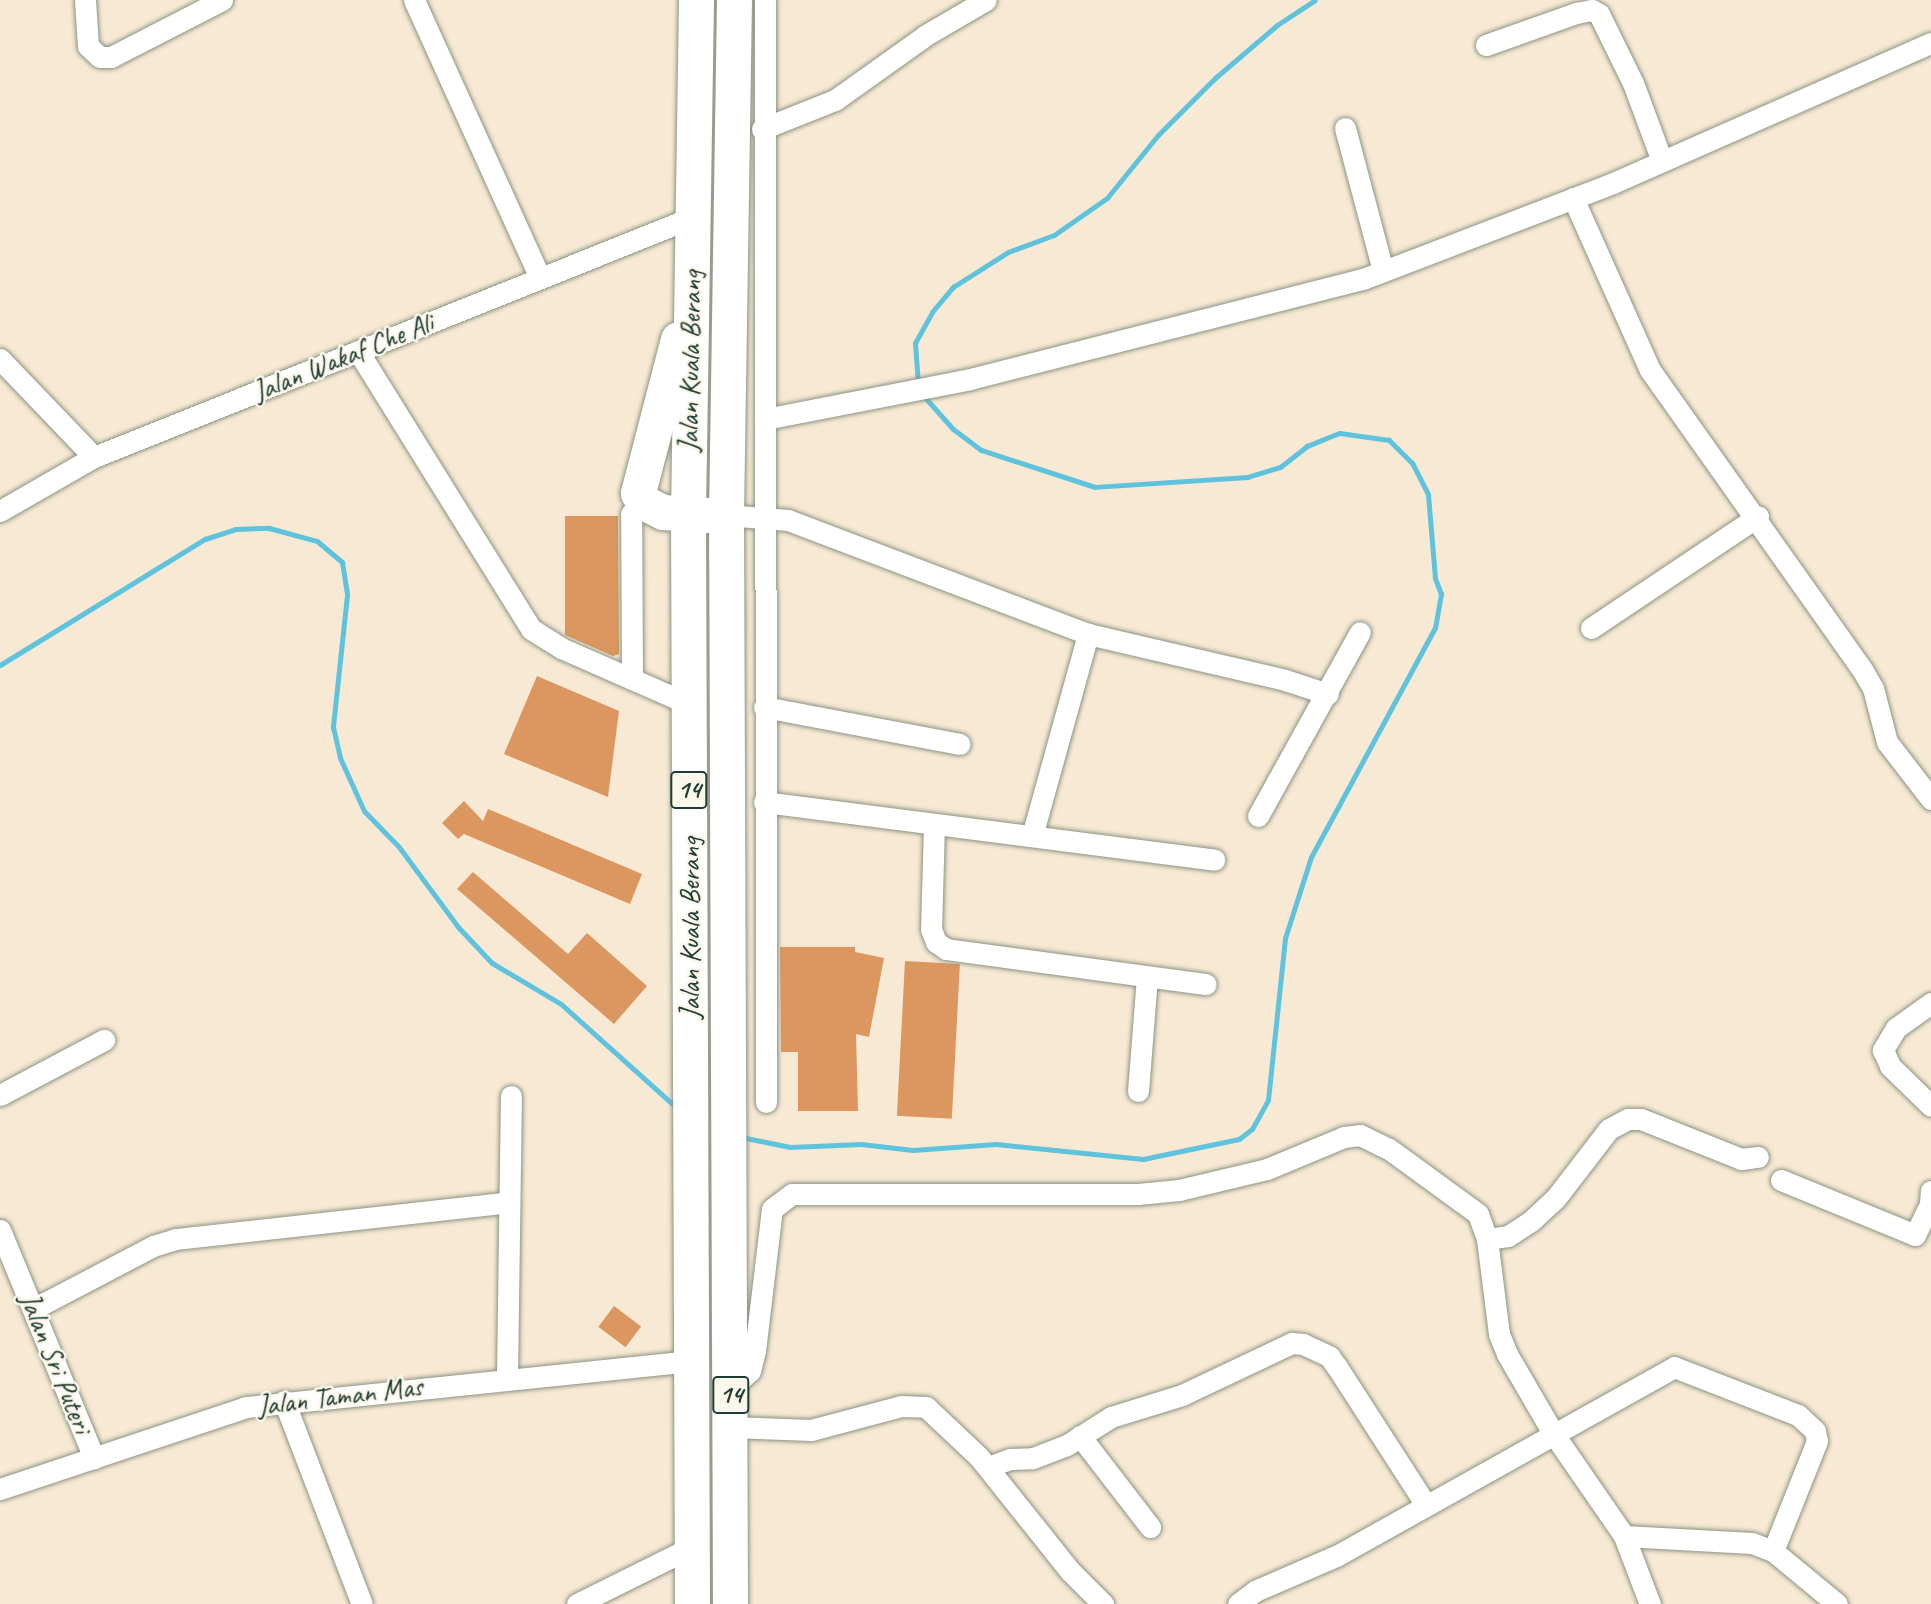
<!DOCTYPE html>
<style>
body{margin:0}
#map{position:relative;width:1931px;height:1604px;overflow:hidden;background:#f7e9d3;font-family:Caveat,sans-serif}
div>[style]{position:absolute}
.stream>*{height:5px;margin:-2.5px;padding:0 2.5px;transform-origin:2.5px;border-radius:2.5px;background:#5fc3dd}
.building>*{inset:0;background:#db975f;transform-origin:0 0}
.roads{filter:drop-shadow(0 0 2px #8b9384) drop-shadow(0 0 2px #8b9384)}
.minor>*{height:21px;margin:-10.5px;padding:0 10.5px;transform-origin:10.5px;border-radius:10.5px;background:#fff}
.trunk>*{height:35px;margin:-17.5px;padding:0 17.5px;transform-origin:17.5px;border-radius:17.5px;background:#fff}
span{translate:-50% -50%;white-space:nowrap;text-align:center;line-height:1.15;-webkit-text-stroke:5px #fbf7ec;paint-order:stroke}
.shield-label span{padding:2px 5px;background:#fbf7ec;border:2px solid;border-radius:5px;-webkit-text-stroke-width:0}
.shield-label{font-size:26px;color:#1f3d34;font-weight:700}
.street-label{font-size:28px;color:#1f3d34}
</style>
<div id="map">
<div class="stream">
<div style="left:918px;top:384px;width:41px;rotate:-94.2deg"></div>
<div style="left:915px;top:343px;width:35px;rotate:-61deg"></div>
<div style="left:932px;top:312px;width:33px;rotate:-50deg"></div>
<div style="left:953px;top:287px;width:65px;rotate:-32.5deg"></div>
<div style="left:1008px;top:252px;width:49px;rotate:-20.3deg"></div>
<div style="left:1054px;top:235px;width:65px;rotate:-34.9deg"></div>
<div style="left:1107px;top:198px;width:81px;rotate:-51deg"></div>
<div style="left:1158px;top:135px;width:81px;rotate:-45deg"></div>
<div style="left:1215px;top:78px;width:82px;rotate:-40.5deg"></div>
<div style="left:1277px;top:25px;width:45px;rotate:-33.3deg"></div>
<div style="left:0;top:665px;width:241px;rotate:-31.6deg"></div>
<div style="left:205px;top:539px;width:32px;rotate:-18deg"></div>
<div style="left:235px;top:529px;width:34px;rotate:-2deg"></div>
<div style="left:269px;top:528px;width:50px;rotate:15.2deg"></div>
<div style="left:317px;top:541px;width:33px;rotate:40deg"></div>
<div style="left:342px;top:562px;width:33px;rotate:81deg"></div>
<div style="left:347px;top:595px;width:133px;rotate:96.1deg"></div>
<div style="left:333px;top:727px;width:32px;rotate:77deg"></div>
<div style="left:340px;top:758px;width:58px;rotate:65.6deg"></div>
<div style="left:364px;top:811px;width:50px;rotate:45.8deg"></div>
<div style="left:399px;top:847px;width:101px;rotate:53.5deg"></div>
<div style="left:459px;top:928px;width:48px;rotate:46.7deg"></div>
<div style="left:492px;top:963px;width:80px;rotate:30.7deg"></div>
<div style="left:561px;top:1004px;width:157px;rotate:41.9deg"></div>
<div style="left:741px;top:1137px;width:50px;rotate:11.5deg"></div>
<div style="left:790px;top:1147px;width:71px;rotate:-2.4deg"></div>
<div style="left:861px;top:1144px;width:52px;rotate:6.6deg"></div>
<div style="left:913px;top:1150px;width:83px;rotate:-4.1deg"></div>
<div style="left:996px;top:1144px;width:148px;rotate:5.8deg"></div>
<div style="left:1143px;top:1159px;width:98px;rotate:-11.8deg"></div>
<div style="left:1239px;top:1139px;width:16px;rotate:-38deg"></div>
<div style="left:1252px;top:1129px;width:33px;rotate:-61deg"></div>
<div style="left:1268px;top:1100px;width:163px;rotate:-84deg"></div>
<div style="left:1285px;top:938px;width:85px;rotate:-72.2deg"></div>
<div style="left:1311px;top:857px;width:260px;rotate:-61.6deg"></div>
<div style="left:1435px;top:628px;width:35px;rotate:-80deg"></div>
<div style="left:1441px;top:594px;width:17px;rotate:-111deg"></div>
<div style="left:1435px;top:578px;width:84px;rotate:-94.8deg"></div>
<div style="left:1428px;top:494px;width:35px;rotate:-117deg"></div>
<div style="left:1412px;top:463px;width:33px;rotate:-135deg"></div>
<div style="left:1389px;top:440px;width:50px;rotate:-172deg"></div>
<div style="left:1339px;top:433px;width:35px;rotate:158deg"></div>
<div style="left:1307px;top:446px;width:34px;rotate:142deg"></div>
<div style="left:1280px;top:467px;width:34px;rotate:163deg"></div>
<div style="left:1248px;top:477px;width:153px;rotate:176.3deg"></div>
<div style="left:1095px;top:487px;width:120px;rotate:-162deg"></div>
<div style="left:981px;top:450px;width:35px;rotate:-143deg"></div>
<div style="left:953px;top:429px;width:48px;rotate:-131.6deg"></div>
</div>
<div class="building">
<div style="clip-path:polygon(565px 516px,618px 516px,619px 654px,613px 656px,565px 635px)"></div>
<div style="clip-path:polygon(537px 676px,619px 711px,608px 797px,504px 754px)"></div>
<div style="clip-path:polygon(464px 801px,483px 821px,488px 809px,642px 874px,630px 904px,464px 834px,458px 839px,442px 823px)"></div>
<div style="clip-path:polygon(473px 872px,568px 954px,587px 933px,647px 986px,614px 1024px,457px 889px)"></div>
<div style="clip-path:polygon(780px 947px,855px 947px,855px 952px,884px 958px,869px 1037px,856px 1034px,858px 1111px,798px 1111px,798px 1052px,781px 1052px)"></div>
<div style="left:905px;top:961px;width:55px;height:155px;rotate:3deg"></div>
<div style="left:614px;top:1306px;width:34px;height:26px;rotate:37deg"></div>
</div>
<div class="roads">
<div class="minor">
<div style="left:85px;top:0;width:46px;rotate:86.3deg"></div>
<div style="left:88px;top:46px;width:16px;rotate:43deg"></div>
<div style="left:100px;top:57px;width:11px"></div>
<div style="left:111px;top:57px;width:125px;rotate:-27.2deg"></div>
<div style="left:414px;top:0;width:305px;rotate:65.6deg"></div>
<div style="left:765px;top:0;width:1102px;rotate:89.95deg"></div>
<div style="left:1486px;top:45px;width:96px;rotate:-19.6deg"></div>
<div style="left:1576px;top:13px;width:16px;rotate:-11deg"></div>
<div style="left:1592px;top:10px;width:8px;rotate:30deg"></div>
<div style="left:1599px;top:14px;width:77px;rotate:63.8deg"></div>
<div style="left:1633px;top:83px;width:83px;rotate:69.6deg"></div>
<div style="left:1345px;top:128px;width:148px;rotate:75.1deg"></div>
<div style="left:762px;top:129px;width:79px;rotate:-21.7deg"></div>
<div style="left:835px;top:100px;width:112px;rotate:-35.5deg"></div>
<div style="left:926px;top:35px;width:69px;rotate:-30.3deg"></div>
<div style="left:1573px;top:198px;width:188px;rotate:65.9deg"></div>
<div style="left:1650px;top:370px;width:369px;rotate:54.7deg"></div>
<div style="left:1863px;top:671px;width:20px;rotate:60deg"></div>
<div style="left:1873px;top:688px;width:56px;rotate:75.5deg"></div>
<div style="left:1887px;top:742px;width:72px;rotate:52.3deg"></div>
<div style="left:358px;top:351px;width:327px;rotate:58.1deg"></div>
<div style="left:531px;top:629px;width:36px;rotate:32deg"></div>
<div style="left:561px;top:648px;width:140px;rotate:23.6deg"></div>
<div style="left:0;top:359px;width:136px;rotate:46.2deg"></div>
<div style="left:765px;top:419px;width:209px;rotate:-11deg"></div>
<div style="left:970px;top:379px;width:406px;rotate:-14.3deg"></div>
<div style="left:1363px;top:279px;width:268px;rotate:-21deg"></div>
<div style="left:1613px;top:183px;width:347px;rotate:-23.8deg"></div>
<div style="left:0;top:511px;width:108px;rotate:-29.9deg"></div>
<div style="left:94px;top:457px;width:645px;rotate:-21.83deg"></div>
<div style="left:726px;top:515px;width:62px;rotate:4.6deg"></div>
<div style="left:788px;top:520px;width:321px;rotate:20.8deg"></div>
<div style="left:1088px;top:634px;width:202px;rotate:13.1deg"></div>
<div style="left:1285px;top:680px;width:45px;rotate:18deg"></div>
<div style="left:1591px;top:628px;width:201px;rotate:-33.8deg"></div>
<div style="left:632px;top:679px;width:165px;rotate:-90.3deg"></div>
<div style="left:631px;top:514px;width:17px;rotate:-45deg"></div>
<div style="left:764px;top:707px;width:199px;rotate:10.7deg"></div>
<div style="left:764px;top:802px;width:454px;rotate:7.3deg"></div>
<div style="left:1258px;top:816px;width:210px;rotate:-61deg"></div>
<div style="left:934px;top:824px;width:105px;rotate:91.6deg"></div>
<div style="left:931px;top:929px;width:14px;rotate:69deg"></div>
<div style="left:936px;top:942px;width:12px;rotate:35deg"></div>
<div style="left:946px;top:949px;width:262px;rotate:7.7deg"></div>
<div style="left:1032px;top:836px;width:210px;rotate:-74.5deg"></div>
<div style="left:1931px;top:1003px;width:43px;rotate:144.5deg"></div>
<div style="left:1896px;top:1028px;width:26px;rotate:121deg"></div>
<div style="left:1883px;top:1050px;width:17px;rotate:66deg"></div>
<div style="left:1890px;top:1066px;width:57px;rotate:44.3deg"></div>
<div style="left:1138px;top:1091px;width:114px;rotate:-85.5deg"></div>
<div style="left:0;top:1095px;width:118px;rotate:-27.9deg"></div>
<div style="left:1781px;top:1180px;width:145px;rotate:22.3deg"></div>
<div style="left:1915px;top:1235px;width:34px;rotate:-64deg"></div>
<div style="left:1930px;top:1204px;width:13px;rotate:-86deg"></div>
<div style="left:0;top:1230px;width:247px;rotate:67.6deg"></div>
<div style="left:1487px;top:1239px;width:21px;rotate:-8deg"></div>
<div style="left:1508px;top:1236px;width:27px;rotate:-33deg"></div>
<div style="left:1531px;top:1221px;width:33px;rotate:-43deg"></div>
<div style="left:1555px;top:1199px;width:88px;rotate:-52.4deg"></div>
<div style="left:1609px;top:1129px;width:21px;rotate:-28deg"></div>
<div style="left:1628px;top:1119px;width:13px"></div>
<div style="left:1641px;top:1119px;width:108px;rotate:21.8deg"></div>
<div style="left:1741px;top:1159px;width:17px;rotate:-7deg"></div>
<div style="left:35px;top:1308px;width:133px;rotate:-27.7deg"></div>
<div style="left:153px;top:1246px;width:24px;rotate:-17deg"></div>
<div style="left:176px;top:1239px;width:335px;rotate:-6.3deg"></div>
<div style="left:507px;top:1377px;width:281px;rotate:-89.2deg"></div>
<div style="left:731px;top:1388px;width:25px;rotate:-42deg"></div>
<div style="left:750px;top:1371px;width:21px;rotate:-76deg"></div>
<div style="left:755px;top:1351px;width:143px;rotate:-83.2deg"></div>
<div style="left:772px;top:1209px;width:25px;rotate:-37deg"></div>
<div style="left:792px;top:1194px;width:346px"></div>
<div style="left:1138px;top:1194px;width:41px;rotate:-5.6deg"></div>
<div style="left:1179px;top:1190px;width:90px;rotate:-13.4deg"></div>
<div style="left:1267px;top:1169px;width:83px;rotate:-22.6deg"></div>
<div style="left:1344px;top:1137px;width:16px;rotate:-7deg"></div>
<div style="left:1360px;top:1135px;width:32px;rotate:26deg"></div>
<div style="left:1389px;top:1149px;width:110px;rotate:36.1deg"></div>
<div style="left:1478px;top:1214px;width:27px;rotate:70deg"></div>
<div style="left:1487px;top:1239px;width:96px;rotate:82.8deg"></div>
<div style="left:1499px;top:1334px;width:22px;rotate:68deg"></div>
<div style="left:1507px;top:1354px;width:91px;rotate:59.8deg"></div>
<div style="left:1553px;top:1433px;width:125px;rotate:55.4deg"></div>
<div style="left:1624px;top:1536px;width:73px;rotate:69.1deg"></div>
<div style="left:284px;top:1401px;width:217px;rotate:69deg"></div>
<div style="left:731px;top:1427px;width:80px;rotate:2.1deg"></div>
<div style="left:811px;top:1430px;width:93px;rotate:-14.9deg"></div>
<div style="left:901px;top:1406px;width:25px;rotate:2deg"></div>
<div style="left:926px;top:1407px;width:73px;rotate:43.3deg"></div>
<div style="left:979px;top:1457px;width:146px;rotate:51.4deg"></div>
<div style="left:1070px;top:1571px;width:47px;rotate:45deg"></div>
<div style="left:1080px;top:1436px;width:115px;rotate:52.4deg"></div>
<div style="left:988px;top:1467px;width:23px;rotate:-20deg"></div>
<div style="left:1010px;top:1459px;width:23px;rotate:-2deg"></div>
<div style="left:1033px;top:1458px;width:36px;rotate:-21deg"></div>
<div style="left:1067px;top:1445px;width:52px;rotate:-32.5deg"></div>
<div style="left:1111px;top:1417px;width:74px;rotate:-17.2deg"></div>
<div style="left:1182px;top:1395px;width:122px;rotate:-25.3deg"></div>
<div style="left:1292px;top:1343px;width:11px;rotate:5deg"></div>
<div style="left:1303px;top:1344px;width:29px;rotate:25deg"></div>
<div style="left:1329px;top:1356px;width:14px;rotate:54deg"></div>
<div style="left:1337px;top:1367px;width:164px;rotate:57.2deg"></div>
<div style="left:0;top:1489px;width:259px;rotate:-18.4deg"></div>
<div style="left:246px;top:1407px;width:449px;rotate:-5.9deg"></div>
<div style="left:1624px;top:1536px;width:128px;rotate:3.1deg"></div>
<div style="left:1752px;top:1543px;width:22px;rotate:21deg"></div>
<div style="left:1773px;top:1551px;width:83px;rotate:39.6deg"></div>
<div style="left:577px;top:1604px;width:128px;rotate:-26.4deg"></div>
<div style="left:1238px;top:1604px;width:21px;rotate:-37deg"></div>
<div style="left:1255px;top:1591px;width:90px;rotate:-23.4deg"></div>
<div style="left:1338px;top:1555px;width:385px;rotate:-29.2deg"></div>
<div style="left:1674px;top:1367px;width:133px;rotate:21.2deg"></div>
<div style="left:1798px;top:1415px;width:23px;rotate:43deg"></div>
<div style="left:1815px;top:1431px;width:10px;rotate:79deg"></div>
<div style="left:1817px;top:1441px;width:118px;rotate:111.8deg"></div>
</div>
<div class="trunk">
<div style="left:678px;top:339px;width:159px;rotate:104.6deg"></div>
<div style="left:638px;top:493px;width:10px;rotate:61deg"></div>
<div style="left:643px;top:502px;width:22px;rotate:27deg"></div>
<div style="left:663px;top:512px;width:45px;rotate:3.8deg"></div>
<div style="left:692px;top:1604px;width:1089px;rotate:-90.21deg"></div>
<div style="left:688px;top:515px;width:515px;rotate:-89.11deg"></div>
<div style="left:730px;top:1604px;width:1089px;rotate:-90.21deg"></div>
<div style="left:726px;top:515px;width:515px;rotate:-89.11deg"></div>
</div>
</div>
<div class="shield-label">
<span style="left:689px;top:790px">14</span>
<span style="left:731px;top:1395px">14</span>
</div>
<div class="street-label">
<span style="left:343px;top:357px;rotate:-22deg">Jalan Wakaf Che Ali</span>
<span style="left:690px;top:361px;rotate:-89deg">Jalan Kuala Berang</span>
<span style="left:690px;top:928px;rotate:-90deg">Jalan Kuala Berang</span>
<span style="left:56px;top:1363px;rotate:68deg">Jalan Sri Puteri</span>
<span style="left:340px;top:1396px;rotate:-7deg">Jalan Taman Mas</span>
</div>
</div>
